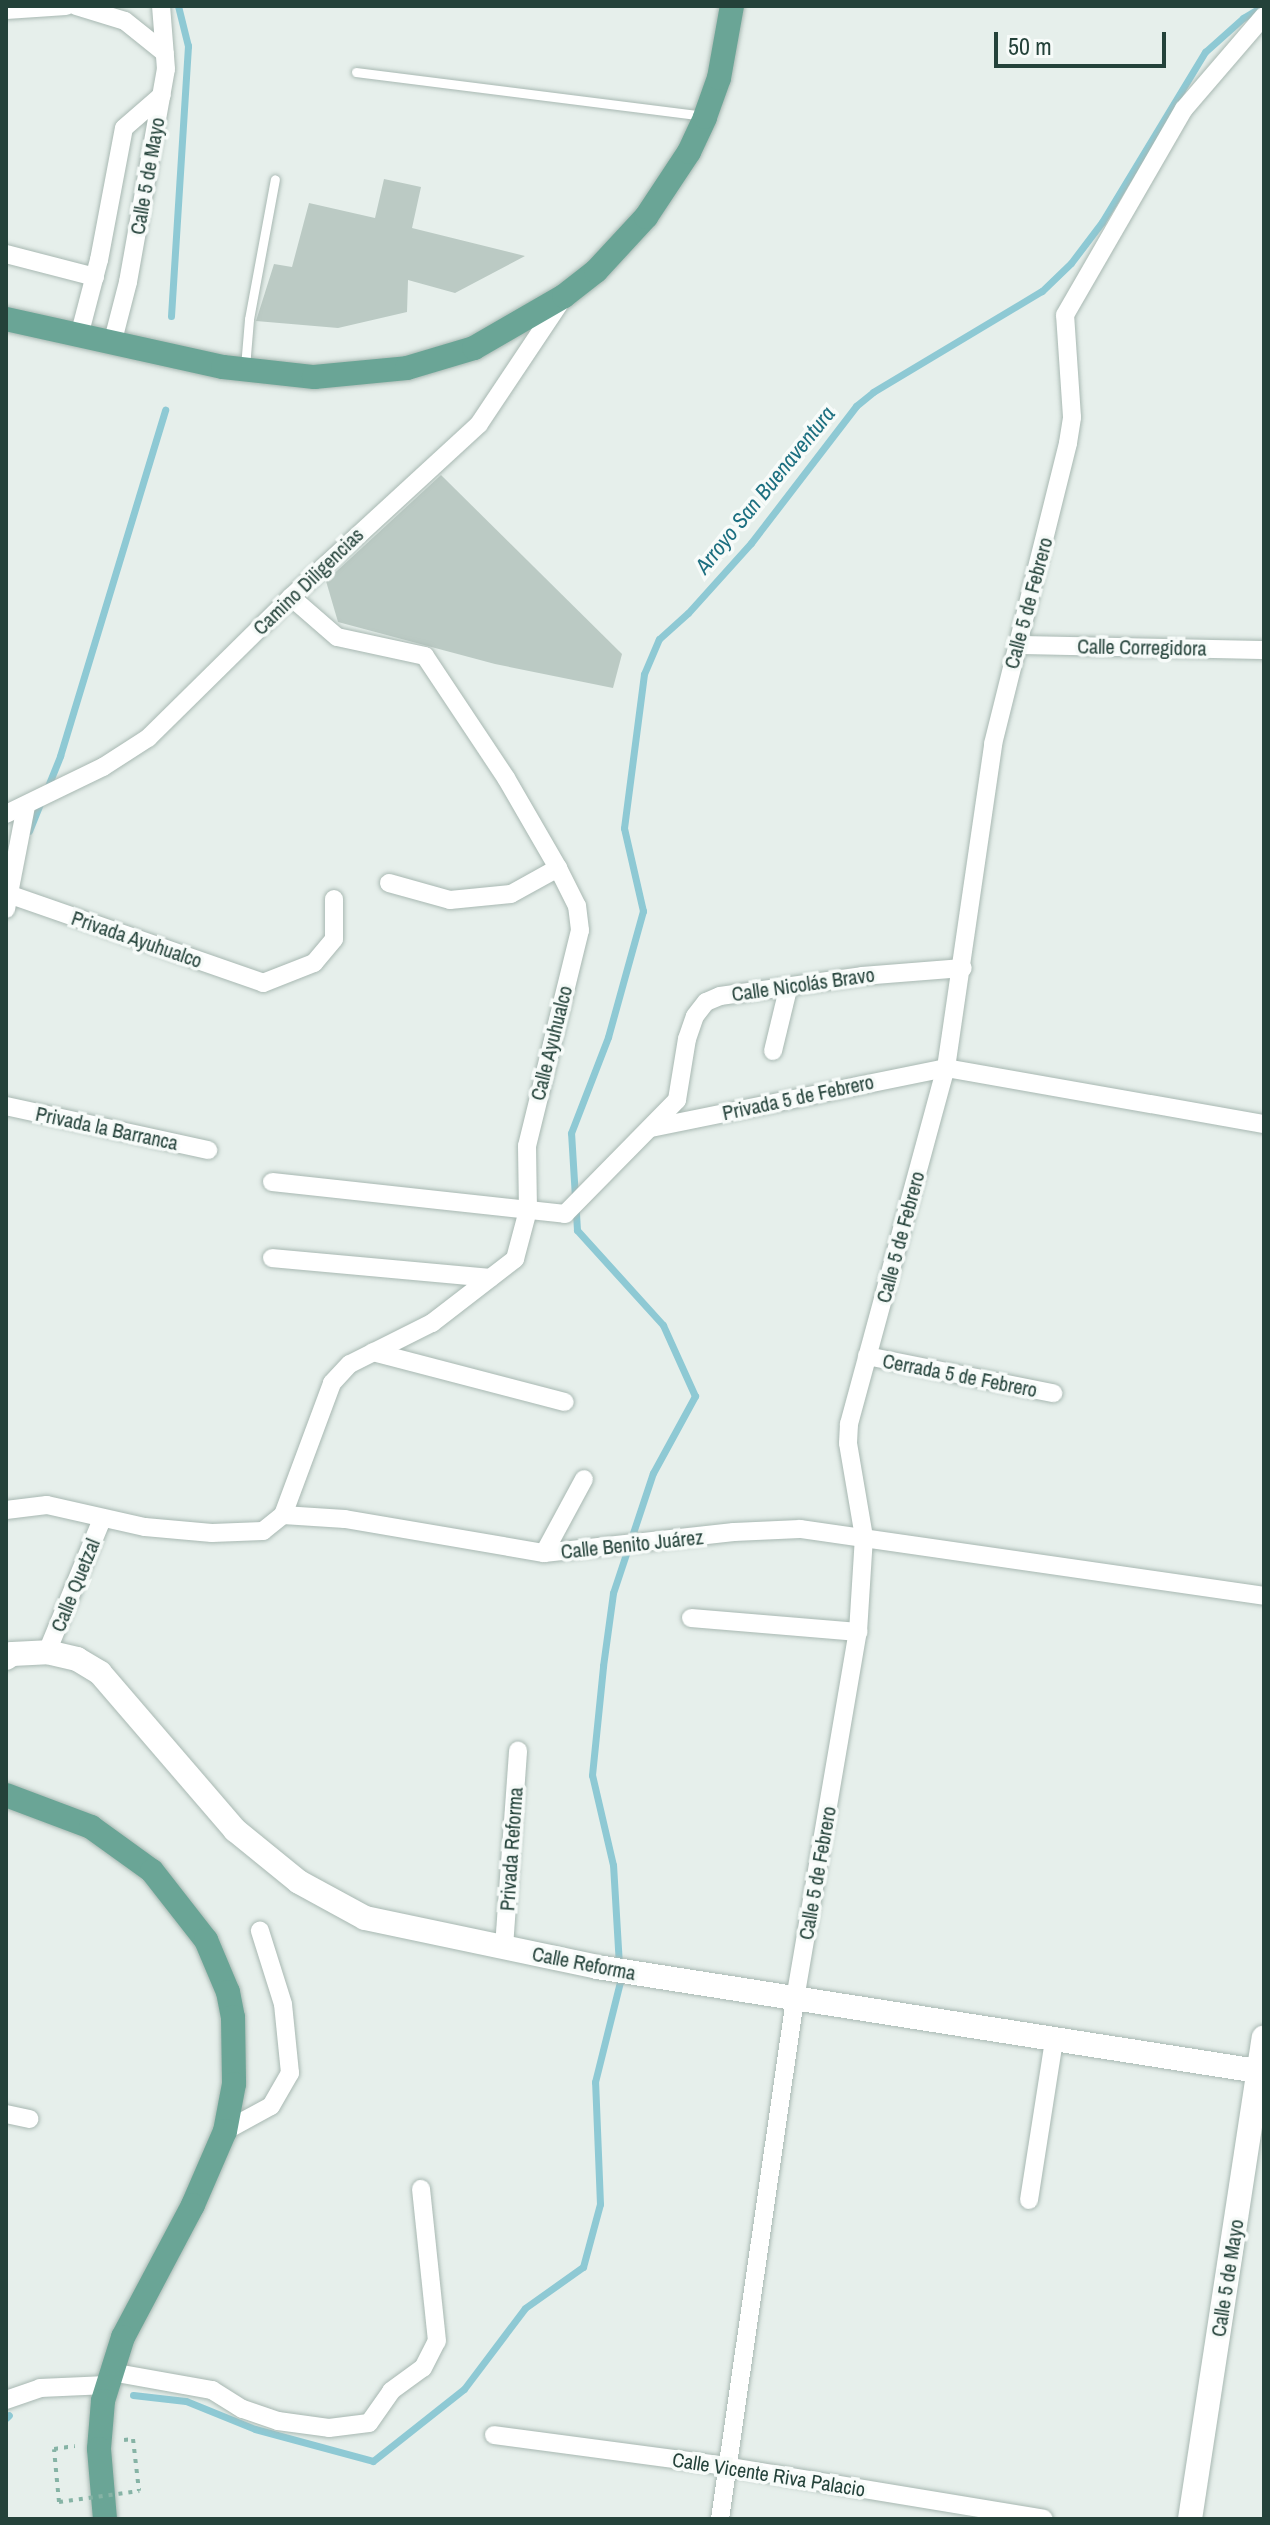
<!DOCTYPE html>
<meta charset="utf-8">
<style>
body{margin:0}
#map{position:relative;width:1270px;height:2525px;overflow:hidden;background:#e6efeb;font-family:"Archivo Narrow",sans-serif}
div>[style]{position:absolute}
.stream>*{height:7px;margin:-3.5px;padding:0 3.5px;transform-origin:3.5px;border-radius:3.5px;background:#8ec9d4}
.building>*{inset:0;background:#bbcac4}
.path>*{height:4px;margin-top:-2px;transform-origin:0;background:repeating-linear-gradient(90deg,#86b3a5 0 4px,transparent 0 10px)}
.roads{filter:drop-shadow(0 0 2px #a8b8b2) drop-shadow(0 0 2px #a8b8b2)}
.lane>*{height:9px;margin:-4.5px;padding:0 4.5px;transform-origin:4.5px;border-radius:4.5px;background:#fff}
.street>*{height:18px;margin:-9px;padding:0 9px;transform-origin:9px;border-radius:9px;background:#fff}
.secondary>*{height:24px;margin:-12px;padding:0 12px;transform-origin:12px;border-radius:12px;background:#fff}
.primary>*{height:24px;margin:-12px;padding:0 12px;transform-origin:12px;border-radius:12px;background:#6aa596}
.path-bridge>*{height:4px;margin-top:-2px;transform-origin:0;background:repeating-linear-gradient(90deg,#86b3a5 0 4px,transparent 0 10px)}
span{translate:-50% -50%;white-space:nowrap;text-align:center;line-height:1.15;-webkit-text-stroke:7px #f7fbf9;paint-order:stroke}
.street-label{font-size:20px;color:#24423a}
.water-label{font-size:22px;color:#1c6f80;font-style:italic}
.frame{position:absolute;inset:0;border:8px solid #24423a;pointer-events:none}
.scale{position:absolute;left:994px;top:32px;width:172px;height:36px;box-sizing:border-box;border:4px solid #24423a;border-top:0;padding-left:10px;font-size:24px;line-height:28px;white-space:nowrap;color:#24423a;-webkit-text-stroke:6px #f7fbf9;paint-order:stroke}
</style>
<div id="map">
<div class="stream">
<div style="left:171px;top:316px;width:271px;rotate:-86.4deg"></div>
<div style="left:188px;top:46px;width:41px;rotate:-104deg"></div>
<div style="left:46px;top:791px;width:38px;rotate:-68deg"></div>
<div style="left:60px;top:756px;width:362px;rotate:-73.1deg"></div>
<div style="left:29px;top:831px;width:31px;rotate:-68deg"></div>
<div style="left:133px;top:2395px;width:53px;rotate:6.5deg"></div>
<div style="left:186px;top:2401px;width:74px;rotate:22.1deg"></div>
<div style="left:255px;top:2429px;width:122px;rotate:15.2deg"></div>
<div style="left:373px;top:2461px;width:116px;rotate:-38.4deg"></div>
<div style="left:464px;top:2389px;width:101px;rotate:-53deg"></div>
<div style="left:525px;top:2308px;width:71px;rotate:-35.3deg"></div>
<div style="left:583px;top:2267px;width:65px;rotate:-74.9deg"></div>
<div style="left:600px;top:2204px;width:122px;rotate:-92.3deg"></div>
<div style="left:595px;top:2082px;width:103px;rotate:-76deg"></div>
<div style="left:620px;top:1982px;width:117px;rotate:-93.4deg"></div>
<div style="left:613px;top:1865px;width:92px;rotate:-103.1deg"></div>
<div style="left:592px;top:1775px;width:110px;rotate:-84.2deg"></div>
<div style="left:603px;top:1666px;width:74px;rotate:-82.2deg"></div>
<div style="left:613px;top:1593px;width:126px;rotate:-71.6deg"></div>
<div style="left:653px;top:1473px;width:88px;rotate:-61.4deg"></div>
<div style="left:695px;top:1396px;width:78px;rotate:-114.3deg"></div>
<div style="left:663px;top:1325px;width:128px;rotate:-132.2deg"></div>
<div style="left:577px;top:1230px;width:97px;rotate:-93.5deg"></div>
<div style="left:571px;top:1133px;width:103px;rotate:-68.9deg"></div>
<div style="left:608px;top:1037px;width:131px;rotate:-74.5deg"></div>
<div style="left:643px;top:911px;width:85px;rotate:-102.9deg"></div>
<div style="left:624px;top:828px;width:155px;rotate:-82.6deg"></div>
<div style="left:644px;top:674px;width:38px;rotate:-67deg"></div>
<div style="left:659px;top:639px;width:39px;rotate:-42deg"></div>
<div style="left:688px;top:613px;width:94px;rotate:-48deg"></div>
<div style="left:751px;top:543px;width:173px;rotate:-52.5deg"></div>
<div style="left:856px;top:406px;width:22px;rotate:-39deg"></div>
<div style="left:873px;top:392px;width:197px;rotate:-30.9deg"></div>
<div style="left:1042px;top:291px;width:40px;rotate:-44deg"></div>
<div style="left:1071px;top:263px;width:51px;rotate:-52.9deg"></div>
<div style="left:1102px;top:222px;width:199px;rotate:-58.8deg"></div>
<div style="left:1205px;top:52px;width:51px;rotate:-41.8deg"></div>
<div style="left:1243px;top:18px;width:23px;rotate:-31deg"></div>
<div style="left:6px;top:2418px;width:4px;rotate:-45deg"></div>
</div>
<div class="building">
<div style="clip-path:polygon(384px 179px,421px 187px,412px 228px,525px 256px,455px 293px,408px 280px,407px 312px,338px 328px,256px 321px,274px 264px,292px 267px,309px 203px,375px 218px)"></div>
<div style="clip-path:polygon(441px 475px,622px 654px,613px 688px,495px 664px,338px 622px,326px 581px)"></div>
</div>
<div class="path">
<div style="left:124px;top:2440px;width:9px;rotate:-6deg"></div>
<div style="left:133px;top:2439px;width:52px;rotate:83.4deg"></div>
<div style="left:59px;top:2502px;width:53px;rotate:-95.4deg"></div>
<div style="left:54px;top:2449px;width:21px;rotate:-8deg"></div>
</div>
<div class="roads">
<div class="lane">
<div style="left:356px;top:72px;width:349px;rotate:7.2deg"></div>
<div style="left:245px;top:367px;width:48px;rotate:-85.2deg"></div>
<div style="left:249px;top:319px;width:142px;rotate:-79.5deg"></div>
</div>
<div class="street">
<div style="left:76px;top:6px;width:51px;rotate:17deg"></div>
<div style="left:125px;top:21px;width:51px;rotate:38.7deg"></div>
<div style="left:6px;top:10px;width:60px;rotate:-3.8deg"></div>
<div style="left:6px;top:254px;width:92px;rotate:14.5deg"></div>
<div style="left:79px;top:336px;width:79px;rotate:-75.3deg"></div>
<div style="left:99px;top:260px;width:134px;rotate:-79.3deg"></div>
<div style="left:124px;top:128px;width:50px;rotate:-41deg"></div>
<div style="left:112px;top:344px;width:64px;rotate:-75.5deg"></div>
<div style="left:128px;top:282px;width:216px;rotate:-79.9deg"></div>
<div style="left:166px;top:69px;width:63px;rotate:-94.5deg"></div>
<div style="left:1019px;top:645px;width:245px;rotate:1.2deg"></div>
<div style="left:6px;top:814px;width:108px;rotate:-25.9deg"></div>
<div style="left:103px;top:767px;width:54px;rotate:-32.8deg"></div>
<div style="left:148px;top:738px;width:201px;rotate:-44.6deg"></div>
<div style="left:291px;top:597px;width:255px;rotate:-42.6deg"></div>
<div style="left:479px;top:424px;width:151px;rotate:-56.3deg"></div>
<div style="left:389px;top:883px;width:63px;rotate:15.6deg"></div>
<div style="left:450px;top:900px;width:61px;rotate:-5.6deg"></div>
<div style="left:511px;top:894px;width:54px;rotate:-29deg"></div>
<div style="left:11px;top:895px;width:267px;rotate:19.2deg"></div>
<div style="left:263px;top:983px;width:55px;rotate:-21.4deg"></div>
<div style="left:314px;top:963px;width:31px;rotate:-50deg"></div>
<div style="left:334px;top:939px;width:40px;rotate:-90deg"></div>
<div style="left:6px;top:909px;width:105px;rotate:-79deg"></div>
<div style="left:773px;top:1051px;width:64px;rotate:-76.4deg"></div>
<div style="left:6px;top:1106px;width:207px;rotate:12.3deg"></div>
<div style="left:651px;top:1128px;width:301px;rotate:-11.5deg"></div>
<div style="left:946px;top:1068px;width:323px;rotate:10deg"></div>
<div style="left:272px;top:1182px;width:295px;rotate:6.2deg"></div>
<div style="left:565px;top:1214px;width:160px;rotate:-45.5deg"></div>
<div style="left:677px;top:1100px;width:62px;rotate:-80.7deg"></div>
<div style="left:687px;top:1039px;width:24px;rotate:-71deg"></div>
<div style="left:695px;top:1016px;width:18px;rotate:-52deg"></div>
<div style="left:706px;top:1002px;width:15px;rotate:-23deg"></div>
<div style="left:720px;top:996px;width:143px;rotate:-8deg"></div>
<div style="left:862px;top:976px;width:101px;rotate:-4.5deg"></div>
<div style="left:272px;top:1258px;width:219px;rotate:5.2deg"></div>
<div style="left:373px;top:1352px;width:198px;rotate:14.6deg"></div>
<div style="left:867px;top:1356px;width:190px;rotate:11.3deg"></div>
<div style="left:6px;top:1510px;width:41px;rotate:-7deg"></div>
<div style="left:47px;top:1505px;width:100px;rotate:12.7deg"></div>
<div style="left:145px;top:1527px;width:67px;rotate:5.1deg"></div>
<div style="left:212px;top:1533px;width:51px;rotate:-2.2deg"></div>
<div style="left:263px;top:1531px;width:26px;rotate:-39deg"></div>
<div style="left:283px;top:1515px;width:62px;rotate:3.7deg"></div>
<div style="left:345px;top:1519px;width:202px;rotate:9.7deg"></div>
<div style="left:544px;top:1553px;width:191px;rotate:-6.3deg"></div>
<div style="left:734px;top:1532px;width:66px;rotate:-2.6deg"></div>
<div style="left:800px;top:1529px;width:469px;rotate:8.2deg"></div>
<div style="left:283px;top:1515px;width:141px;rotate:-69.6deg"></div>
<div style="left:332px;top:1383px;width:26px;rotate:-47deg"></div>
<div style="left:350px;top:1364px;width:92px;rotate:-26.6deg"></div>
<div style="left:432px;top:1323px;width:105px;rotate:-37.6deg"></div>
<div style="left:515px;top:1259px;width:51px;rotate:-75.1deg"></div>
<div style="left:528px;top:1210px;width:64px;rotate:-90.9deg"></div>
<div style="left:527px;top:1146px;width:222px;rotate:-76.2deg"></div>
<div style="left:580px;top:930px;width:24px;rotate:-97deg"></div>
<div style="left:577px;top:906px;width:42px;rotate:-116.6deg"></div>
<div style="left:558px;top:868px;width:104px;rotate:-120deg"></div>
<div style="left:506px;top:778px;width:146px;rotate:-123.6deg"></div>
<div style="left:425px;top:656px;width:90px;rotate:-167.8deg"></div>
<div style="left:337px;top:637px;width:61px;rotate:-139deg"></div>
<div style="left:544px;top:1553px;width:84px;rotate:-61.6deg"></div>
<div style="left:691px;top:1618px;width:168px;rotate:4.8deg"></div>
<div style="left:47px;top:1652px;width:144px;rotate:-67.5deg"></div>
<div style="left:504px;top:1947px;width:197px;rotate:-85.9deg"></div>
<div style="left:6px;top:2114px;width:24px;rotate:12deg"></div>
<div style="left:225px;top:2131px;width:52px;rotate:-28.5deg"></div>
<div style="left:271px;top:2106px;width:38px;rotate:-60deg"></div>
<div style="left:290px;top:2073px;width:69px;rotate:-95.8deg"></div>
<div style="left:283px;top:2004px;width:77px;rotate:-107.5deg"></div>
<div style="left:1029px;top:2200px;width:162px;rotate:-81.1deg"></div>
<div style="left:111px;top:2372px;width:103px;rotate:10.1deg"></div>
<div style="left:212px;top:2390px;width:36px;rotate:32deg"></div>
<div style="left:243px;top:2409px;width:37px;rotate:19deg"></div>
<div style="left:278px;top:2421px;width:51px;rotate:7.8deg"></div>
<div style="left:329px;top:2428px;width:40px;rotate:-7.1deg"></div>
<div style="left:369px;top:2423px;width:39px;rotate:-55deg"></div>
<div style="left:391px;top:2391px;width:39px;rotate:-36deg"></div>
<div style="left:423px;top:2368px;width:30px;rotate:-63deg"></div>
<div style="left:437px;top:2341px;width:153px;rotate:-96deg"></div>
<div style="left:6px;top:2400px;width:36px;rotate:-19deg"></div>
<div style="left:40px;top:2388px;width:67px;rotate:-2.6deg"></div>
<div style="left:494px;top:2435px;width:233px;rotate:7.6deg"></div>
<div style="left:725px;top:2466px;width:323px;rotate:9.4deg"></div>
<div style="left:720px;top:2519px;width:525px;rotate:-81.79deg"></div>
<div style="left:795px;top:1999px;width:372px;rotate:-80.3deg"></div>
<div style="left:858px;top:1632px;width:95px;rotate:-86.4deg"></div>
<div style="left:864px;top:1537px;width:95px;rotate:-99.7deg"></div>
<div style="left:848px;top:1443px;width:19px;rotate:-87deg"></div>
<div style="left:849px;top:1424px;width:369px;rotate:-74.8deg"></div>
<div style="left:946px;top:1068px;width:327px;rotate:-81.7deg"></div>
<div style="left:993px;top:744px;width:310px;rotate:-76deg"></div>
<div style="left:1068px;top:443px;width:26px;rotate:-81deg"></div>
<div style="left:1072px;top:417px;width:102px;rotate:-93.9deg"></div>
<div style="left:1065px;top:315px;width:238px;rotate:-60deg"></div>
<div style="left:1184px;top:109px;width:123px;rotate:-49.3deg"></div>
</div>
<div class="secondary">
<div style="left:6px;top:1658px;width:7px;rotate:-34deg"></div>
<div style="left:12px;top:1654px;width:35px;rotate:-3deg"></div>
<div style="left:47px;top:1652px;width:31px;rotate:13deg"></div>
<div style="left:77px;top:1659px;width:27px;rotate:31deg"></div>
<div style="left:100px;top:1673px;width:207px;rotate:49.3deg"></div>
<div style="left:235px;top:1830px;width:82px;rotate:39.1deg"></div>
<div style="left:299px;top:1882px;width:75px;rotate:28.6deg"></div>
<div style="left:365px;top:1918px;width:237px;rotate:11.9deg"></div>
<div style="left:597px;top:1967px;width:675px;rotate:8.95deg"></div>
<div style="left:1190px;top:2519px;width:487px;rotate:-81.3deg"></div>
</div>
<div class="primary">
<div style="left:6px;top:319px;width:222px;rotate:12.5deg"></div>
<div style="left:223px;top:367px;width:92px;rotate:6.3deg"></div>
<div style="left:314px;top:377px;width:93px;rotate:-5.5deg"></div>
<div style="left:407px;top:368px;width:70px;rotate:-16.6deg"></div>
<div style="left:474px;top:348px;width:104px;rotate:-30deg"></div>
<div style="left:564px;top:296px;width:41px;rotate:-38deg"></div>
<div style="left:596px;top:271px;width:74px;rotate:-47.2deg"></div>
<div style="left:646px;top:217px;width:78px;rotate:-56.5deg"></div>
<div style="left:689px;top:152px;width:38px;rotate:-65deg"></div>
<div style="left:705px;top:117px;width:41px;rotate:-70.3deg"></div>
<div style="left:719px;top:78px;width:73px;rotate:-79.8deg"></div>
<div style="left:6px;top:1795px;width:91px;rotate:20.6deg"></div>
<div style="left:91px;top:1827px;width:75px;rotate:35.8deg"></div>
<div style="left:152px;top:1871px;width:88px;rotate:52deg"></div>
<div style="left:206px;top:1940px;width:56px;rotate:67.1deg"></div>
<div style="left:228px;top:1992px;width:25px;rotate:79deg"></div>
<div style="left:233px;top:2017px;width:67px;rotate:89.1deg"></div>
<div style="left:234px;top:2084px;width:48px;rotate:100.8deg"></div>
<div style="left:225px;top:2131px;width:81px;rotate:113.4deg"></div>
<div style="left:193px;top:2205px;width:149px;rotate:117.9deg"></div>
<div style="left:123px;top:2337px;width:67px;rotate:107.4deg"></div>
<div style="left:103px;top:2401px;width:48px;rotate:94.8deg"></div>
<div style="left:99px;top:2449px;width:70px;rotate:85.1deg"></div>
</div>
</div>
<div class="path-bridge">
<div style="left:59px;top:2502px;width:81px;rotate:-7.8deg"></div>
</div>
<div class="street-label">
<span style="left:147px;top:176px;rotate:-80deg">Calle 5 de Mayo</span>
<span style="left:308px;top:581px;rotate:-44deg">Camino Diligencias</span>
<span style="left:1028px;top:603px;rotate:-75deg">Calle 5 de Febrero</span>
<span style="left:1142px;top:647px;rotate:1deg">Calle Corregidora</span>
<span style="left:137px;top:939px;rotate:19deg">Privada Ayuhualco</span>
<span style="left:803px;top:984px;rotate:-8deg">Calle Nicolás Bravo</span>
<span style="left:551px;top:1043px;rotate:-76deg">Calle Ayuhualco</span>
<span style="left:798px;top:1097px;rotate:-12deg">Privada 5 de Febrero</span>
<span style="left:107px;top:1128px;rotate:12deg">Privada la Barranca</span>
<span style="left:900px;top:1237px;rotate:-75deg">Calle 5 de Febrero</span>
<span style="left:960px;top:1375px;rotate:11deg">Cerrada 5 de Febrero</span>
<span style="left:632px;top:1544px;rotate:-6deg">Calle Benito Juárez</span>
<span style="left:75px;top:1585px;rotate:-68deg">Calle Quetzal</span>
<span style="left:511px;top:1849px;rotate:-86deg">Privada Reforma</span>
<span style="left:817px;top:1873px;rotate:-80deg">Calle 5 de Febrero</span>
<span style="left:584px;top:1963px;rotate:11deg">Calle Reforma</span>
<span style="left:1227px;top:2278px;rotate:-81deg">Calle 5 de Mayo</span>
<span style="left:769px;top:2474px;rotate:9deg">Calle Vicente Riva Palacio</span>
</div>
<div class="water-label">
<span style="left:765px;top:490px;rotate:-51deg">Arroyo San Buenaventura</span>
</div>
<div class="frame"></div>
<div class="scale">50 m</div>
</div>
